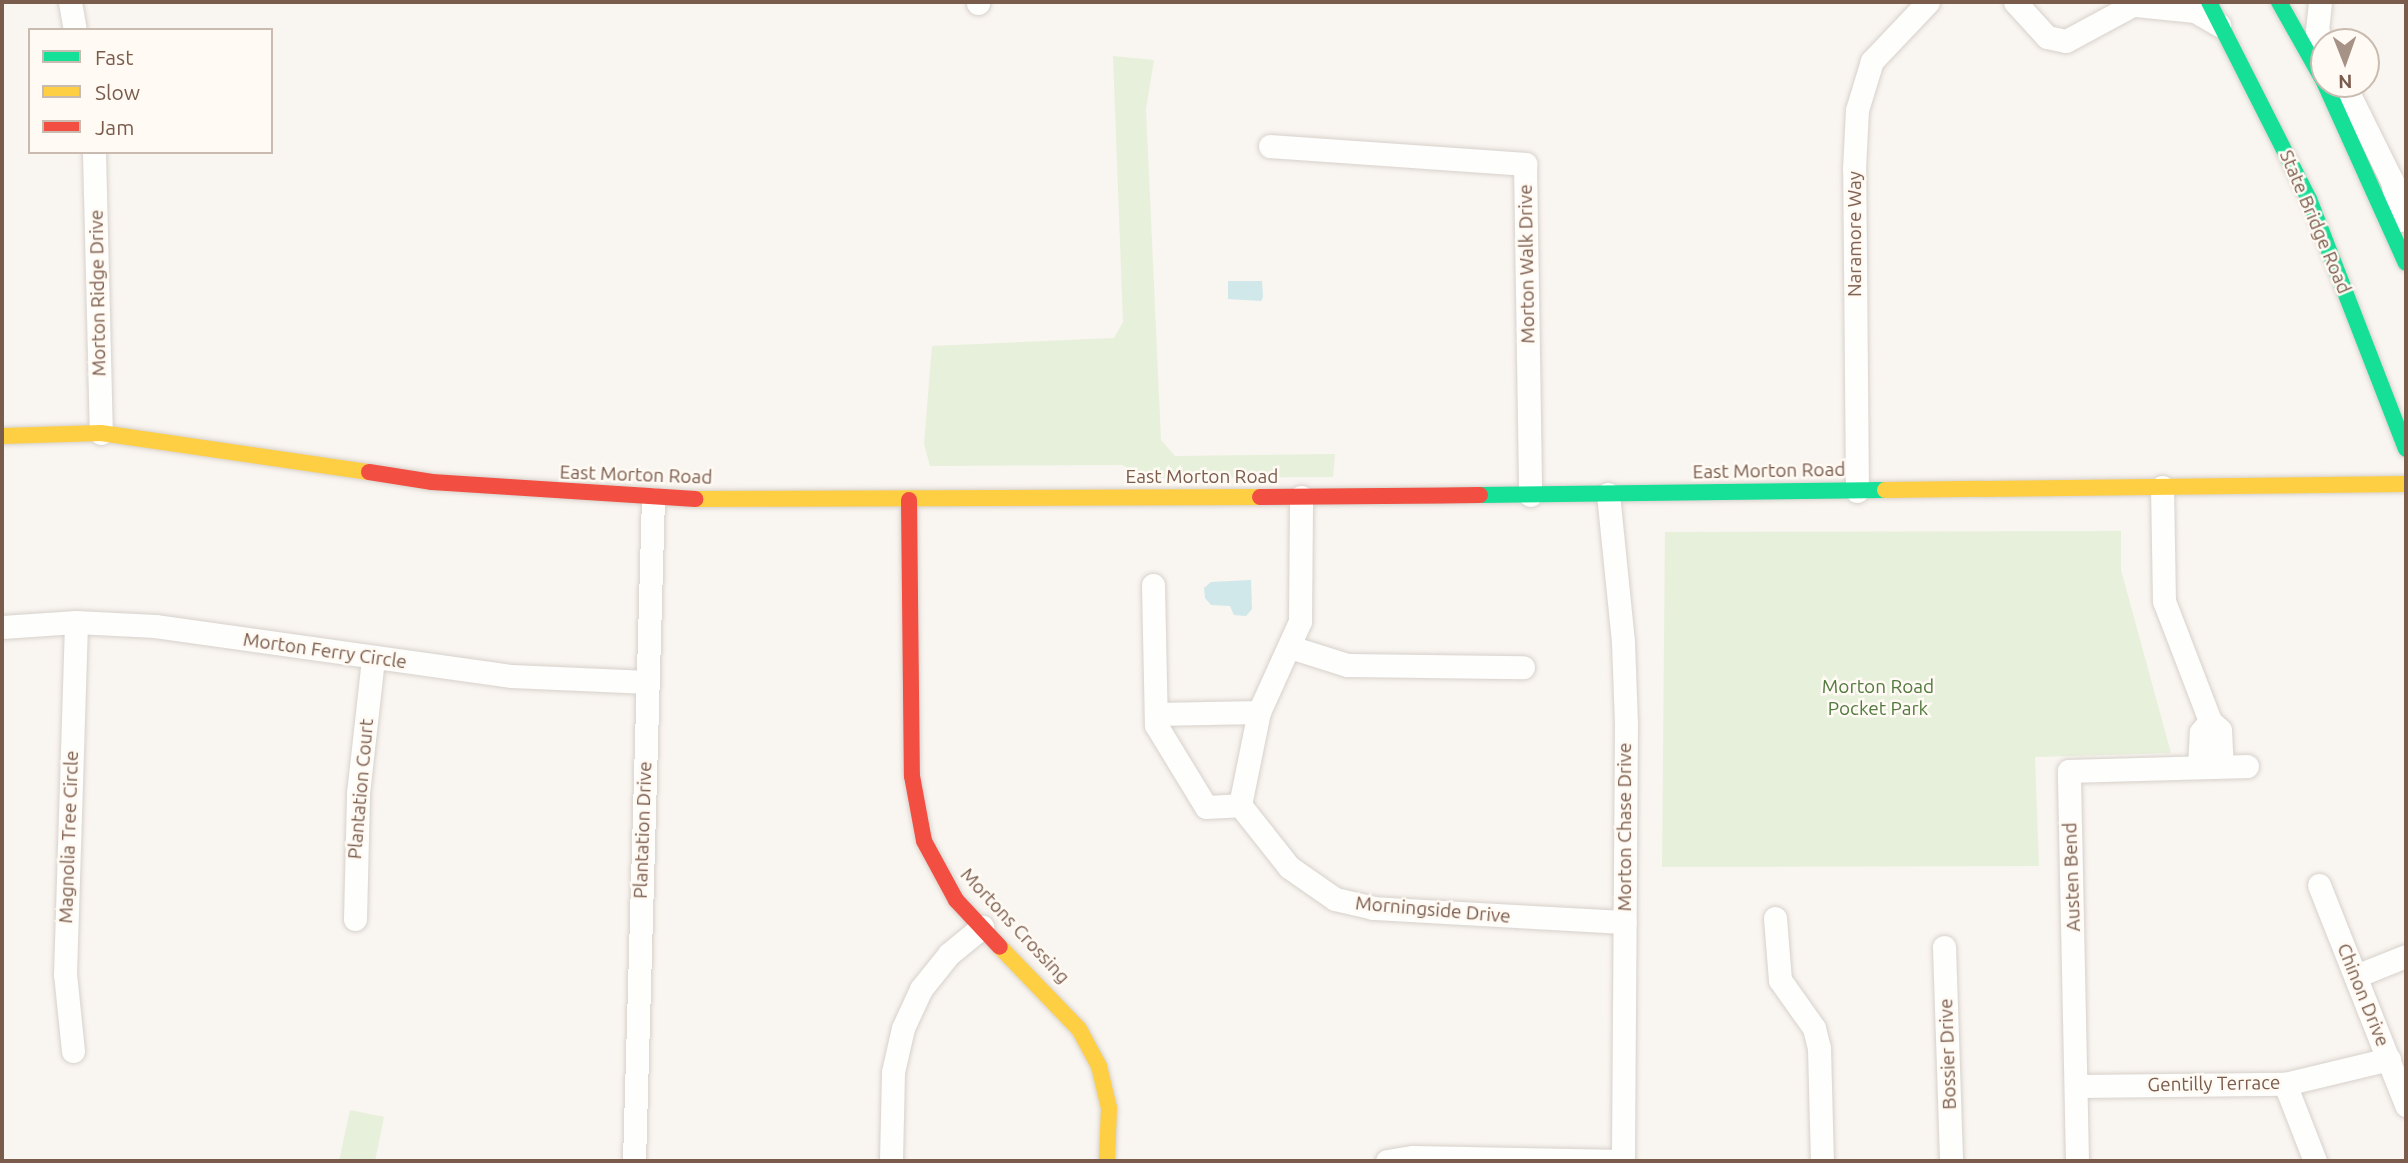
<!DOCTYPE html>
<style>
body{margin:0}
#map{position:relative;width:2408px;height:1163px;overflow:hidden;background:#f9f5f0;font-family:Ubuntu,sans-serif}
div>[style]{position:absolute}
.green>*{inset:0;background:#e7f0db}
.water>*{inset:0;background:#d0e8ea}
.roads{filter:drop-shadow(0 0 2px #d7d1cb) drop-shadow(0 0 2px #d7d1cb)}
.street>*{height:23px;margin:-11.5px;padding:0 11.5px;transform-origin:11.5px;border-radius:11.5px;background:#fefefd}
.fast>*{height:16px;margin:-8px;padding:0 8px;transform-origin:8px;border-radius:8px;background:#16e098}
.slow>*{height:16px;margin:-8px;padding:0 8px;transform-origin:8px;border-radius:8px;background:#ffcf43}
.jam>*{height:16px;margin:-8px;padding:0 8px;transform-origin:8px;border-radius:8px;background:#f24e42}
span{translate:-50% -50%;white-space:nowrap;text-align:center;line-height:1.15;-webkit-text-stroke:5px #fffaf3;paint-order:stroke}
.street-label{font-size:19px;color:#7a5c4d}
.park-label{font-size:19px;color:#537a41}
.frame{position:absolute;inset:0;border:4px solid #7a5c4d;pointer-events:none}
.legend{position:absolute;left:28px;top:28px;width:245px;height:126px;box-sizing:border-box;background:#fffaf3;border:2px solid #cabbb1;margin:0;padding:9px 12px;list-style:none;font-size:21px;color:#7a5c4d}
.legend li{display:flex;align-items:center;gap:14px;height:35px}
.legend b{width:35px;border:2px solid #cabbb1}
.north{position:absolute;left:2310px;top:28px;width:70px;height:70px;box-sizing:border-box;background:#fffaf3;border:2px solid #cabbb1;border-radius:50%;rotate:179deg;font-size:19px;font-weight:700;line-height:28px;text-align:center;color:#7a5c4d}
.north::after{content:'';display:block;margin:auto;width:24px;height:32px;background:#a69286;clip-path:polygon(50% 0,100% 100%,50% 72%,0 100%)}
</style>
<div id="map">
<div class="green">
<div style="clip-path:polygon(1113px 56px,1154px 60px,1146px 109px,1161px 440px,1175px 456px,1335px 454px,1333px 477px,1149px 478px,1122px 465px,930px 466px,924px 444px,932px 346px,1114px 338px,1123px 322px)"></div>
<div style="clip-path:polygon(2121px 531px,2121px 570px,2171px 753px,2035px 757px,2039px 866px,1662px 867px,1665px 532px)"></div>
<div style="clip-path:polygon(350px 1110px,384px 1117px,375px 1161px,339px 1161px)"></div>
</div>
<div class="water">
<div style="clip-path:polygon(1228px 281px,1262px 281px,1263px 297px,1261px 301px,1228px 299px)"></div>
<div style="clip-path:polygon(1251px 580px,1252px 609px,1246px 616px,1234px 615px,1230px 606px,1211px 605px,1205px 598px,1204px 588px,1211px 582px)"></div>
</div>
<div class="roads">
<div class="street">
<div style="left:70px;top:2px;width:28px;rotate:80deg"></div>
<div style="left:2015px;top:2px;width:47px;rotate:47.6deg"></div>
<div style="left:2047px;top:37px;width:19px;rotate:12deg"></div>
<div style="left:2066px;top:41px;width:82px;rotate:-28.4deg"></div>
<div style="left:2320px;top:2px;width:28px;rotate:96deg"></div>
<div style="left:2317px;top:30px;width:17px;rotate:65deg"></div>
<div style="left:978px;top:3px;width:1px;rotate:-90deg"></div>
<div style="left:2136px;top:5px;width:59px;rotate:5.8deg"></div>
<div style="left:2195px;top:11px;width:28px;rotate:30deg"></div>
<div style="left:2344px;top:84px;width:108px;rotate:63.7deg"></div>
<div style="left:2392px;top:181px;width:40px;rotate:78deg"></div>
<div style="left:1270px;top:146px;width:256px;rotate:4deg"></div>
<div style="left:1525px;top:164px;width:331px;rotate:89.1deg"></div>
<div style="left:94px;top:152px;width:281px;rotate:88.6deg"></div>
<div style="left:2162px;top:487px;width:114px;rotate:89deg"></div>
<div style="left:2164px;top:601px;width:129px;rotate:69deg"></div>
<div style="left:2210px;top:721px;width:13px;rotate:42deg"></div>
<div style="left:2220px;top:730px;width:36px;rotate:87deg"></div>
<div style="left:1857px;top:491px;width:322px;rotate:-90.5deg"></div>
<div style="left:1854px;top:169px;width:59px;rotate:-87.1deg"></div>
<div style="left:1857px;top:110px;width:51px;rotate:-73deg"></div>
<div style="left:1872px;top:61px;width:81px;rotate:-46.5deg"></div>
<div style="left:1608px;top:494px;width:149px;rotate:84.2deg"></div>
<div style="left:1623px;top:642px;width:82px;rotate:87.9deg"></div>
<div style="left:1626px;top:724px;width:437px;rotate:90.4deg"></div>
<div style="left:1153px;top:585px;width:140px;rotate:88.8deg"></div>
<div style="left:1156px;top:725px;width:96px;rotate:58.6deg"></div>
<div style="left:1206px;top:807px;width:34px;rotate:-3deg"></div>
<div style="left:2px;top:627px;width:74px;rotate:-3.9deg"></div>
<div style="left:76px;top:622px;width:79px;rotate:2.9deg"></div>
<div style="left:155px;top:626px;width:360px;rotate:8deg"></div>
<div style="left:512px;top:676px;width:136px;rotate:2.5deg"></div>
<div style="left:1290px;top:647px;width:60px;rotate:17.5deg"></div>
<div style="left:1347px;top:665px;width:176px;rotate:0.7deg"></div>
<div style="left:1156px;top:714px;width:103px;rotate:-1.1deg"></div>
<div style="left:2199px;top:767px;width:35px;rotate:-87deg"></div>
<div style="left:2201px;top:732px;width:14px;rotate:-51deg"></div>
<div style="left:1240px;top:805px;width:79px;rotate:51.7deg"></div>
<div style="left:1289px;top:867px;width:56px;rotate:34.8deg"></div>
<div style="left:1335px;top:899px;width:39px;rotate:13deg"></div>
<div style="left:1373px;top:908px;width:252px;rotate:3.2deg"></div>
<div style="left:1240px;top:805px;width:95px;rotate:-78.5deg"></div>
<div style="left:1259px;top:712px;width:100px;rotate:-65.7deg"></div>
<div style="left:1300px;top:621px;width:124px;rotate:-89.5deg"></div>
<div style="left:2319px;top:885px;width:237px;rotate:68.4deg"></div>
<div style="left:1775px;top:918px;width:62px;rotate:85.4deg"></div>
<div style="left:1780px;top:980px;width:59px;rotate:54.7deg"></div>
<div style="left:1814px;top:1028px;width:21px;rotate:76deg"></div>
<div style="left:1819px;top:1048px;width:113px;rotate:88.5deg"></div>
<div style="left:355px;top:919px;width:126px;rotate:-88.6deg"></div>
<div style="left:358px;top:793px;width:135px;rotate:-83.6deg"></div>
<div style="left:1944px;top:947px;width:214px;rotate:88.1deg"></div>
<div style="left:2356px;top:976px;width:54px;rotate:-21.8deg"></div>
<div style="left:73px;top:1051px;width:77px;rotate:-95.9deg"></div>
<div style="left:65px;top:974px;width:352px;rotate:-88.2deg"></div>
<div style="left:2285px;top:1084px;width:83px;rotate:68.7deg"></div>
<div style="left:2078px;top:1086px;width:207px;rotate:-0.6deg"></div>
<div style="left:2285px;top:1084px;width:107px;rotate:-13.5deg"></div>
<div style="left:634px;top:1161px;width:662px;rotate:-88.36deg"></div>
<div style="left:891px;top:1161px;width:89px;rotate:-88.7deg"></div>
<div style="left:893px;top:1072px;width:45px;rotate:-77.2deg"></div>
<div style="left:903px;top:1028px;width:43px;rotate:-65.2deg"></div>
<div style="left:921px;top:989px;width:45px;rotate:-51.3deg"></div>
<div style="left:949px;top:954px;width:43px;rotate:-39.3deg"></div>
<div style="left:1387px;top:1161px;width:26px;rotate:-9deg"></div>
<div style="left:1413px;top:1157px;width:210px;rotate:1.1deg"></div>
<div style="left:2077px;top:1161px;width:390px;rotate:-91.2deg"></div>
<div style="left:2069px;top:771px;width:178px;rotate:-1.6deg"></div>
</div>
<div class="fast">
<div style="left:2209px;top:2px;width:221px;rotate:63.1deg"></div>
<div style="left:2309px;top:199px;width:268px;rotate:68.8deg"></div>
<div style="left:2279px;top:2px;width:92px;rotate:60.6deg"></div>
<div style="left:2325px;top:84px;width:196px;rotate:65.7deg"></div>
<div style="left:1480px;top:495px;width:405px;rotate:-0.7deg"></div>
</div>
<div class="slow">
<div style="left:2px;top:436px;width:99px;rotate:-1.7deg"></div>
<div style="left:101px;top:433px;width:271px;rotate:8.3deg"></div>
<div style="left:1885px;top:490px;width:521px;rotate:-0.66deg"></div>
<div style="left:695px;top:499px;width:565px;rotate:-0.2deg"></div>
<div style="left:1000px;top:947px;width:114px;rotate:46.1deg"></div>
<div style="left:1079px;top:1029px;width:42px;rotate:61.6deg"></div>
<div style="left:1099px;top:1066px;width:43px;rotate:76.6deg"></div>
<div style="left:1109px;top:1108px;width:53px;rotate:92.2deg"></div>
</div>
<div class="jam">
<div style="left:369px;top:472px;width:64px;rotate:9deg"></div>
<div style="left:432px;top:482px;width:264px;rotate:3.7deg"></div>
<div style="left:1260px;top:497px;width:220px;rotate:-0.5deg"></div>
<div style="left:909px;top:500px;width:276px;rotate:89.4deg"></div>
<div style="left:912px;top:776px;width:66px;rotate:79.5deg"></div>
<div style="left:924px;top:841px;width:67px;rotate:61.5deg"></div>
<div style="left:956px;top:900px;width:64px;rotate:46.9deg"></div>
</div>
</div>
<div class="street-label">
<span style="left:2315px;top:222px;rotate:67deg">State Bridge Road</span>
<span style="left:1855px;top:234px;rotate:-90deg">Naramore Way</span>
<span style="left:1527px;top:264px;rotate:-91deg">Morton Walk Drive</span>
<span style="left:98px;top:293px;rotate:-91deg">Morton Ridge Drive</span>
<span style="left:1769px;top:471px;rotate:-1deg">East Morton Road</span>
<span style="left:636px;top:475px;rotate:2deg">East Morton Road</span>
<span style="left:1202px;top:477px">East Morton Road</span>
<span style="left:325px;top:651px;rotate:8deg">Morton Ferry Circle</span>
<span style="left:361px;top:789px;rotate:-85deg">Plantation Court</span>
<span style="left:1625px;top:827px;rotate:-90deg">Morton Chase Drive</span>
<span style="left:643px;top:830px;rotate:-88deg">Plantation Drive</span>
<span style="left:69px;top:837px;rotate:-88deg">Magnolia Tree Circle</span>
<span style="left:2072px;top:877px;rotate:-92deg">Austen Bend</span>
<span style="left:1433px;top:910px;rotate:5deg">Morningside Drive</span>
<span style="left:1015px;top:926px;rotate:47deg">Mortons Crossing</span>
<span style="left:2363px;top:995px;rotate:68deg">Chinon Drive</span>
<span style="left:1948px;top:1054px;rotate:-92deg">Bossier Drive</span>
<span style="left:2214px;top:1084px;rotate:-1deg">Gentilly Terrace</span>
</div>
<div class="park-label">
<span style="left:1878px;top:698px">Morton Road<br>Pocket Park</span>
</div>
<div class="frame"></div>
<ul class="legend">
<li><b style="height:9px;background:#16e098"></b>Fast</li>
<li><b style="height:9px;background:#ffcf43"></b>Slow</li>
<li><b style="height:9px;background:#f24e42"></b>Jam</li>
</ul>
<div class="north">N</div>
</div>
